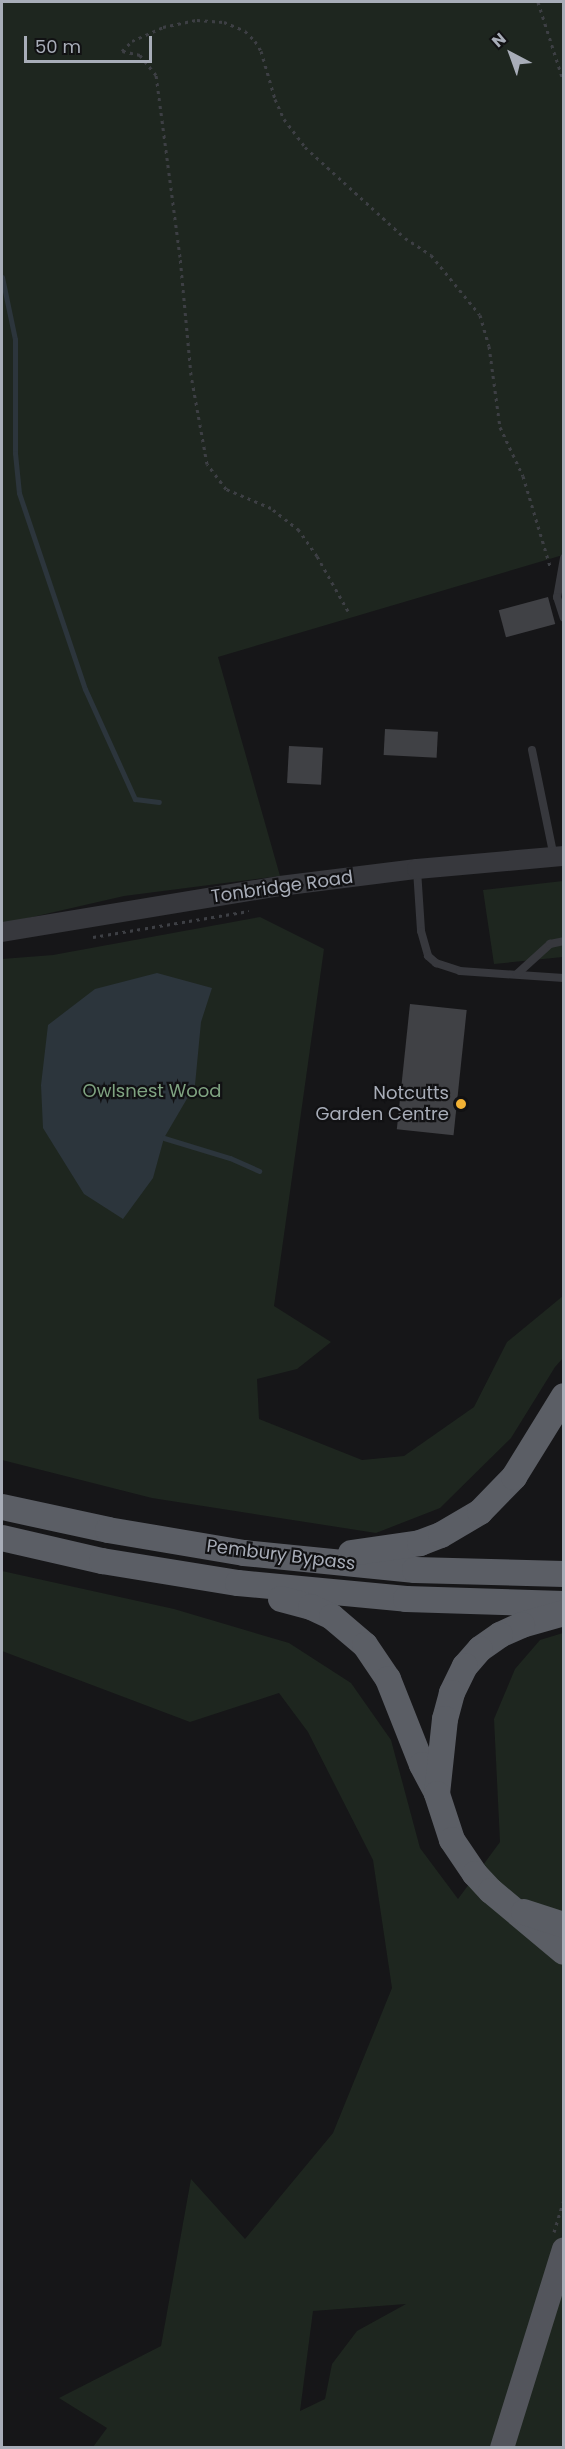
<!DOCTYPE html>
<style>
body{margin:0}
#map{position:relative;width:565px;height:2449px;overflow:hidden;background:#161618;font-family:Poppins,sans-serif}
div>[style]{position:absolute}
.green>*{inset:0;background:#1e261f}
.water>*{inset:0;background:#2c353c}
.stream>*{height:5px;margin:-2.5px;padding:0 2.5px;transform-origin:2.5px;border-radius:2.5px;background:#2c353c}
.building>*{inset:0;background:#404145;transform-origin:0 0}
.path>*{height:3px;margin-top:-1.5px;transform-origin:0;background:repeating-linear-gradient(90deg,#3d3f44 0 3px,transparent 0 7.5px)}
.service>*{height:8px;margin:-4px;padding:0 4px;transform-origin:4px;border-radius:4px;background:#37383d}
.tertiary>*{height:20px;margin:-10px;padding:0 10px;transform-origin:10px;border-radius:10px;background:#37383d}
.primary>*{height:24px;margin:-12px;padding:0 12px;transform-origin:12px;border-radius:12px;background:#53555c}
.trunk>*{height:26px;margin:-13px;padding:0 13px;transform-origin:13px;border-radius:13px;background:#5b5e65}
.dots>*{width:16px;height:16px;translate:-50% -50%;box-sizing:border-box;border:3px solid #111113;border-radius:50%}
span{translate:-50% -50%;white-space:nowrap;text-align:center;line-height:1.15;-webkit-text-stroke:4.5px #111113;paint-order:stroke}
.street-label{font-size:18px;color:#a8adb8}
.park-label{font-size:18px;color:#7fa381}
.poi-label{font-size:18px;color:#a8adb8}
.right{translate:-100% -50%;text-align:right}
.frame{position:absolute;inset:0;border:3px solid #a8adb8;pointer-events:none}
.north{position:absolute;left:481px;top:24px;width:60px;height:60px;-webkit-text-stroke:4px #111113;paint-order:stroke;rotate:319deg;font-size:16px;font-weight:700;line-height:24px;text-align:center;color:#a8adb8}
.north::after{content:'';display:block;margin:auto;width:21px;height:27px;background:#a8adb8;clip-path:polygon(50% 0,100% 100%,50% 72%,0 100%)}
.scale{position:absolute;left:24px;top:36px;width:128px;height:27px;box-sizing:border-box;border:3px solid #a8adb8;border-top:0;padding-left:8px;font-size:18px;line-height:21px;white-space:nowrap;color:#a8adb8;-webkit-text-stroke:4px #111113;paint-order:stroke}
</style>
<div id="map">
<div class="green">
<div style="clip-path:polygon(2px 2px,564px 2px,563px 555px,218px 657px,280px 876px,124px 896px,2px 924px)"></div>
<div style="clip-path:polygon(563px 881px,563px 957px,494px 964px,483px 890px)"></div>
<div style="clip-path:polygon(260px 917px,324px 949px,274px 1306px,331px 1342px,297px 1369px,257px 1379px,259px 1419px,362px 1460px,404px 1456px,474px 1407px,507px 1342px,563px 1296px,563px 1358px,555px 1367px,511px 1438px,440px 1508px,376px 1533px,152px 1498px,2px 1460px,2px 959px,53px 955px)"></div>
<div style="clip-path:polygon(evenodd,2px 1571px,174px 1609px,289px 1643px,351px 1683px,391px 1740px,420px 1848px,458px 1899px,500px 1842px,494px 1719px,515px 1669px,540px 1640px,563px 1633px,563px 2447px,93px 2447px,107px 2428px,59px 2398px,161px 2346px,191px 2179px,245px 2239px,333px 2133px,392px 1988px,373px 1860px,308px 1732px,279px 1693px,190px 1722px,2px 1651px,2px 1571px,406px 2304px,357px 2331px,332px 2364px,325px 2399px,300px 2411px,313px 2311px,406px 2304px)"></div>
</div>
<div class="water">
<div style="clip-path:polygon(157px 973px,212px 988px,201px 1022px,195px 1085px,164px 1138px,153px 1178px,123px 1219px,84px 1194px,43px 1128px,41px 1085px,48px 1025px,95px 989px)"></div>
</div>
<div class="stream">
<div style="left:2px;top:277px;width:63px;rotate:78.2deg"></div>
<div style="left:15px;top:339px;width:114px;rotate:90deg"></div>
<div style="left:15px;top:453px;width:40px;rotate:84.3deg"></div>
<div style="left:19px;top:493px;width:207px;rotate:71.4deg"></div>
<div style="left:85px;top:689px;width:121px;rotate:65.6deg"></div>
<div style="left:135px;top:799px;width:24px;rotate:7deg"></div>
<div style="left:164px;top:1138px;width:69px;rotate:16.9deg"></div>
<div style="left:230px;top:1158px;width:32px;rotate:24deg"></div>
</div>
<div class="building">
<div style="left:548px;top:597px;width:28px;height:51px;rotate:75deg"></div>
<div style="left:385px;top:729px;width:53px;height:26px;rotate:3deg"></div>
<div style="left:289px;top:746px;width:34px;height:37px;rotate:3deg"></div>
<div style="left:410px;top:1004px;width:57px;height:126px;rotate:6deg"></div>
</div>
<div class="path">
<div style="left:538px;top:2px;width:85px;rotate:72.2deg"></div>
<div style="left:348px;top:611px;width:63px;rotate:-119.4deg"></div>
<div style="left:317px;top:556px;width:32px;rotate:-125deg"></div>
<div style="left:299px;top:530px;width:36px;rotate:-142deg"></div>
<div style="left:271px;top:508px;width:49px;rotate:-157.1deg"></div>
<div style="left:226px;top:489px;width:31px;rotate:-127deg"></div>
<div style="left:207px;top:464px;width:90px;rotate:-100.2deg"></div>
<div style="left:191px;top:375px;width:119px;rotate:-95.3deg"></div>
<div style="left:180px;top:257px;width:184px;rotate:-97.5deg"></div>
<div style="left:156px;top:75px;width:26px;rotate:-129deg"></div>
<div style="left:140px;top:55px;width:18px;rotate:-167deg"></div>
<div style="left:122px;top:51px;width:14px;rotate:-45deg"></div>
<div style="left:132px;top:41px;width:34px;rotate:-24deg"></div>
<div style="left:163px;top:27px;width:35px;rotate:-12deg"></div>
<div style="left:197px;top:20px;width:27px;rotate:4deg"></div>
<div style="left:224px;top:22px;width:23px;rotate:23deg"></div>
<div style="left:245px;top:31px;width:14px;rotate:45deg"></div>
<div style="left:255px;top:41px;width:12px;rotate:59deg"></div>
<div style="left:261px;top:51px;width:50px;rotate:73.7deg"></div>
<div style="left:275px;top:99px;width:22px;rotate:66deg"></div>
<div style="left:284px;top:119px;width:35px;rotate:53deg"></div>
<div style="left:305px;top:147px;width:135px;rotate:42.3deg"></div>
<div style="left:405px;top:238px;width:31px;rotate:33deg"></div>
<div style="left:431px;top:255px;width:77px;rotate:50.8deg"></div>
<div style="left:480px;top:315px;width:32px;rotate:74deg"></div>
<div style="left:489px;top:346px;width:82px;rotate:82.3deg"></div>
<div style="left:500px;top:427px;width:54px;rotate:64.9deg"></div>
<div style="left:523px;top:476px;width:94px;rotate:73.3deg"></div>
<div style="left:93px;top:937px;width:158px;rotate:-9.5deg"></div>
<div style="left:554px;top:2232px;width:34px;rotate:-73deg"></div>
</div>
<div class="service">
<div style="left:564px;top:558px;width:40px;rotate:100deg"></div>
<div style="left:557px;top:597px;width:22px;rotate:72deg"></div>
<div style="left:532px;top:750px;width:109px;rotate:78.4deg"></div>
<div style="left:417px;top:870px;width:61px;rotate:86.2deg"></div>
<div style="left:421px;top:931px;width:26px;rotate:74deg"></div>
<div style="left:428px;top:956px;width:11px;rotate:41deg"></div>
<div style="left:436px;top:963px;width:25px;rotate:18deg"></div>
<div style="left:460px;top:971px;width:104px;rotate:3.9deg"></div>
<div style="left:517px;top:974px;width:45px;rotate:-42.3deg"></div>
<div style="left:550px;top:944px;width:14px;rotate:-12deg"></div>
</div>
<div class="tertiary">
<div style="left:2px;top:932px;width:282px;rotate:-9.4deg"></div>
<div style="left:280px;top:886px;width:138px;rotate:-7.1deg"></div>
<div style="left:417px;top:869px;width:148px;rotate:-5.1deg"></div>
</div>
<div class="primary">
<div style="left:502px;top:2448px;width:208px;rotate:-72.7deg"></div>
</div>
<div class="trunk">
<div style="left:2px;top:1507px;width:108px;rotate:12.2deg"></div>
<div style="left:108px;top:1530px;width:138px;rotate:9.6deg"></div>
<div style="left:244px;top:1553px;width:172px;rotate:5.7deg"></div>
<div style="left:415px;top:1570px;width:149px;rotate:1.5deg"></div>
<div style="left:2px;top:1538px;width:103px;rotate:13deg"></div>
<div style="left:102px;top:1561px;width:138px;rotate:9.2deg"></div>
<div style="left:238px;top:1583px;width:169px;rotate:5.4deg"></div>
<div style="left:406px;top:1599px;width:158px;rotate:1.8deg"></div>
<div style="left:351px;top:1553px;width:70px;rotate:-8.2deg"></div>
<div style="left:420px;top:1543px;width:22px;rotate:-21deg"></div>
<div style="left:441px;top:1535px;width:45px;rotate:-30.5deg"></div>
<div style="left:480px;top:1512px;width:49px;rotate:-45.8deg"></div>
<div style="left:514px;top:1477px;width:95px;rotate:-58.3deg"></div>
<div style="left:281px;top:1599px;width:31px;rotate:15deg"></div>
<div style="left:311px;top:1607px;width:23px;rotate:25deg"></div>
<div style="left:332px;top:1617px;width:43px;rotate:40.3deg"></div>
<div style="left:365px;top:1645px;width:41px;rotate:55.9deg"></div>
<div style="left:388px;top:1679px;width:92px;rotate:68.4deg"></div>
<div style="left:422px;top:1765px;width:30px;rotate:62deg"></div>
<div style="left:564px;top:1613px;width:44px;rotate:164.1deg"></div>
<div style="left:522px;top:1625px;width:24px;rotate:156deg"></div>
<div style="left:500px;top:1635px;width:24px;rotate:145deg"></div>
<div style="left:480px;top:1649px;width:23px;rotate:131deg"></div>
<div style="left:465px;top:1666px;width:30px;rotate:116deg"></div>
<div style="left:452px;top:1693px;width:27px;rotate:105deg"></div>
<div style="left:445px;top:1719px;width:75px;rotate:96.1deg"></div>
<div style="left:437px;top:1794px;width:48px;rotate:71.9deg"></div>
<div style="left:452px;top:1840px;width:41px;rotate:55.9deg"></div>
<div style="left:475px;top:1874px;width:23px;rotate:47deg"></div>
<div style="left:491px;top:1891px;width:95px;rotate:39.9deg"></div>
<div style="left:524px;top:1912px;width:42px;rotate:18deg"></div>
</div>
<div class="dots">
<div style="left:461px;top:1104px;background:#f2b134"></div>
</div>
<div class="street-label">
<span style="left:282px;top:887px;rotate:-8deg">Tonbridge Road</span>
<span style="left:281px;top:1555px;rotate:7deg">Pembury Bypass</span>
</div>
<div class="park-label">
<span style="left:152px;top:1091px">Owlsnest Wood</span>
</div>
<div class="poi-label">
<span class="right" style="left:449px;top:1104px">Notcutts<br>Garden Centre</span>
</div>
<div class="frame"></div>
<div class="north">N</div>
<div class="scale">50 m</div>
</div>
